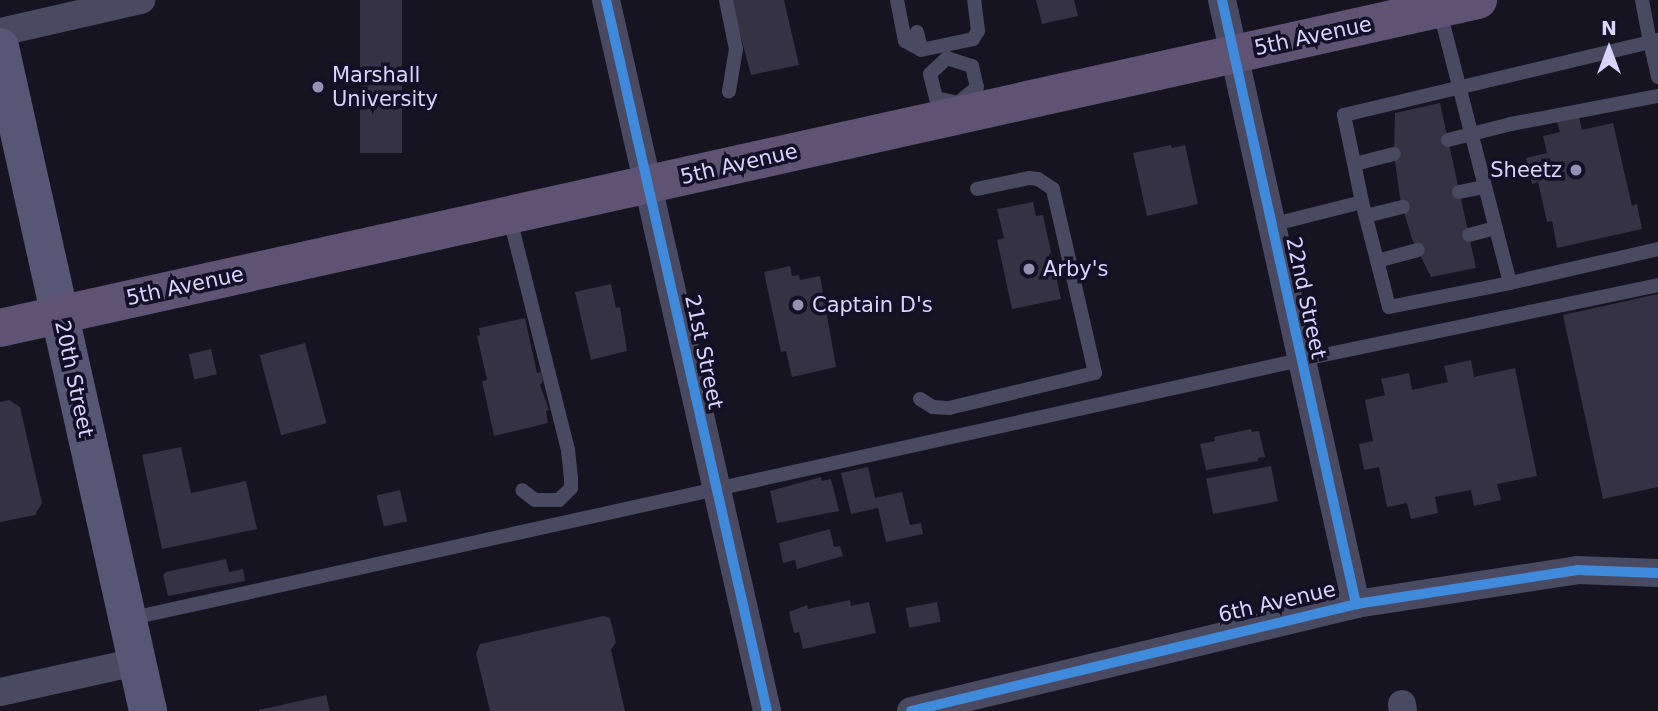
<!DOCTYPE html>
<style>
body{margin:0}
#map{position:relative;width:1658px;height:711px;overflow:hidden;background:#161421;font-family:"DejaVu Sans",sans-serif}
div>[style]{position:absolute}
.building>*{inset:0;background:#343243;transform-origin:0 0}
.service>*{height:14px;margin:-7px;padding:0 7px;transform-origin:7px;border-radius:7px;background:#4a4962}
.minor>*{height:28px;margin:-14px;padding:0 14px;transform-origin:14px;border-radius:14px;background:#4a4962}
.secondary>*{height:38px;margin:-19px;padding:0 19px;transform-origin:19px;border-radius:19px;background:#575674}
.primary>*{height:38px;margin:-19px;padding:0 19px;transform-origin:19px;border-radius:19px;background:#5e5373}
.cycleway>*{height:10px;margin:-5px;padding:0 5px;transform-origin:5px;border-radius:5px;background:#408adc}
.dots>*{width:19px;height:19px;translate:-50% -50%;box-sizing:border-box;border:4px solid #130f26;border-radius:50%}
span{translate:-50% -50%;white-space:nowrap;text-align:center;line-height:1.15;-webkit-text-stroke:7px #130f26;paint-order:stroke}
.street-label{font-size:21px;color:#d9d4ff}
.poi-label{font-size:21px;color:#d9d4ff}
.left{translate:0 -50%;text-align:left}
.right{translate:-100% -50%;text-align:right}
.north{position:absolute;left:1574px;top:14px;width:70px;height:70px;-webkit-text-stroke:5px #130f26;paint-order:stroke;rotate:0deg;font-size:19px;font-weight:700;line-height:28px;text-align:center;color:#d9d4ff}
.north::after{content:'';display:block;margin:auto;width:24px;height:32px;background:#d9d4ff;clip-path:polygon(50% 0,100% 100%,50% 72%,0 100%)}
</style>
<div id="map">
<div class="building">
<div style="left:360px;top:0;width:42px;height:153px"></div>
<div style="clip-path:polygon(731px 0,784px 0,799px 65px,751px 75px)"></div>
<div style="clip-path:polygon(1036px 0,1074px 0,1078px 16px,1042px 24px)"></div>
<div style="clip-path:polygon(1440px 103px,1476px 268px,1431px 277px,1412px 239px,1400px 198px,1394px 154px,1395px 113px)"></div>
<div style="clip-path:polygon(1579px 117px,1582px 130px,1613px 123px,1632px 206px,1637px 204px,1642px 229px,1557px 248px,1552px 221px,1547px 222px,1538px 182px,1532px 184px,1526px 158px,1547px 153px,1543px 136px,1560px 132px,1557px 122px)"></div>
<div style="clip-path:polygon(1171px 145px,1172px 148px,1185px 145px,1198px 204px,1147px 216px,1133px 153px)"></div>
<div style="clip-path:polygon(1033px 202px,1036px 216px,1043px 215px,1061px 299px,1012px 309px,997px 240px,1004px 238px,997px 209px)"></div>
<div style="clip-path:polygon(790px 266px,792px 276px,799px 275px,800px 280px,820px 276px,836px 367px,792px 377px,786px 351px,781px 352px,764px 272px)"></div>
<div style="clip-path:polygon(611px 284px,616px 308px,620px 307px,627px 351px,591px 360px,575px 292px)"></div>
<div style="clip-path:polygon(1658px 294px,1658px 487px,1603px 499px,1563px 315px)"></div>
<div style="clip-path:polygon(525px 318px,537px 373px,541px 372px,543px 381px,540px 385px,549px 410px,546px 411px,548px 423px,494px 436px,482px 381px,487px 380px,477px 336px,480px 335px,479px 328px)"></div>
<div style="left:305px;top:343px;width:83px;height:47px;rotate:75deg"></div>
<div style="left:211px;top:349px;width:26px;height:23px;rotate:77deg"></div>
<div style="clip-path:polygon(1471px 360px,1474px 377px,1515px 368px,1537px 476px,1497px 484px,1501px 500px,1474px 506px,1471px 490px,1435px 497px,1438px 513px,1411px 519px,1407px 503px,1387px 507px,1379px 467px,1364px 470px,1359px 444px,1373px 441px,1365px 400px,1385px 395px,1381px 379px,1409px 373px,1412px 390px,1448px 382px,1444px 366px)"></div>
<div style="clip-path:polygon(9px 400px,20px 407px,42px 503px,35px 515px,0 522px,0 402px)"></div>
<div style="clip-path:polygon(1251px 429px,1252px 432px,1259px 431px,1265px 457px,1258px 458px,1258px 461px,1206px 470px,1200px 444px,1215px 441px,1214px 437px)"></div>
<div style="clip-path:polygon(181px 447px,191px 493px,246px 481px,257px 529px,162px 549px,142px 455px)"></div>
<div style="left:1271px;top:466px;width:36px;height:66px;rotate:79deg"></div>
<div style="clip-path:polygon(868px 467px,875px 498px,902px 492px,910px 525px,921px 523px,923px 534px,886px 542px,878px 508px,851px 514px,841px 473px)"></div>
<div style="clip-path:polygon(821px 477px,822px 481px,831px 479px,839px 511px,777px 523px,770px 491px)"></div>
<div style="left:400px;top:490px;width:32px;height:24px;rotate:77deg"></div>
<div style="clip-path:polygon(830px 529px,834px 547px,840px 546px,843px 556px,797px 569px,795px 560px,783px 563px,779px 543px)"></div>
<div style="clip-path:polygon(226px 559px,229px 572px,243px 569px,245px 581px,168px 596px,163px 575px,166px 572px)"></div>
<div style="clip-path:polygon(850px 600px,851px 606px,869px 602px,876px 633px,803px 649px,799px 632px,794px 633px,789px 612px,807px 605px,808px 609px)"></div>
<div style="left:937px;top:602px;width:20px;height:32px;rotate:79deg"></div>
<div style="clip-path:polygon(603px 616px,610px 618px,616px 642px,611px 650px,625px 711px,490px 711px,476px 654px,480px 644px)"></div>
<div style="clip-path:polygon(326px 695px,330px 711px,259px 711px,259px 710px)"></div>
</div>
<div class="service">
<div style="left:726px;top:0;width:50px;rotate:78.5deg"></div>
<div style="left:736px;top:49px;width:43px;rotate:99.5deg"></div>
<div style="left:897px;top:0;width:42px;rotate:79deg"></div>
<div style="left:905px;top:41px;width:18px;rotate:29deg"></div>
<div style="left:1642px;top:0;width:43px;rotate:79.2deg"></div>
<div style="left:1650px;top:42px;width:8px;rotate:-14deg"></div>
<div style="left:917px;top:32px;width:18px;rotate:77deg"></div>
<div style="left:921px;top:50px;width:53px;rotate:-11.9deg"></div>
<div style="left:973px;top:39px;width:9px;rotate:-58deg"></div>
<div style="left:978px;top:31px;width:31px;rotate:-97deg"></div>
<div style="left:947px;top:58px;width:26px;rotate:18deg"></div>
<div style="left:972px;top:66px;width:22px;rotate:77deg"></div>
<div style="left:977px;top:87px;width:25px;rotate:140deg"></div>
<div style="left:947px;top:58px;width:23px;rotate:137deg"></div>
<div style="left:930px;top:74px;width:25px;rotate:76deg"></div>
<div style="left:936px;top:98px;width:23px;rotate:13deg"></div>
<div style="left:1448px;top:140px;width:65px;rotate:-14.3deg"></div>
<div style="left:1511px;top:124px;width:150px;rotate:-10.8deg"></div>
<div style="left:1355px;top:164px;width:40px;rotate:-14.4deg"></div>
<div style="left:1459px;top:192px;width:25px;rotate:-11deg"></div>
<div style="left:1362px;top:202px;width:89px;rotate:-101.7deg"></div>
<div style="left:1344px;top:115px;width:315px;rotate:-13.4deg"></div>
<div style="left:1650px;top:42px;width:36px;rotate:77deg"></div>
<div style="left:509px;top:215px;width:242px;rotate:75.9deg"></div>
<div style="left:568px;top:450px;width:29px;rotate:84deg"></div>
<div style="left:571px;top:479px;width:9px;rotate:90deg"></div>
<div style="left:571px;top:488px;width:17px;rotate:135deg"></div>
<div style="left:559px;top:500px;width:24px;rotate:180deg"></div>
<div style="left:535px;top:500px;width:16px;rotate:-142deg"></div>
<div style="left:1366px;top:216px;width:38px;rotate:-14deg"></div>
<div style="left:1271px;top:225px;width:94px;rotate:-14.2deg"></div>
<div style="left:1362px;top:202px;width:108px;rotate:75.6deg"></div>
<div style="left:1389px;top:307px;width:123px;rotate:-11.2deg"></div>
<div style="left:1510px;top:283px;width:283px;rotate:-104.5deg"></div>
<div style="left:1469px;top:235px;width:27px;rotate:-15deg"></div>
<div style="left:1377px;top:261px;width:42px;rotate:-15deg"></div>
<div style="left:1510px;top:283px;width:152px;rotate:-12.9deg"></div>
<div style="left:920px;top:399px;width:15px;rotate:32deg"></div>
<div style="left:933px;top:407px;width:16px;rotate:4deg"></div>
<div style="left:949px;top:408px;width:150px;rotate:-13.5deg"></div>
<div style="left:1095px;top:373px;width:189px;rotate:-102.9deg"></div>
<div style="left:1053px;top:189px;width:18px;rotate:-146deg"></div>
<div style="left:1038px;top:179px;width:9px;rotate:-174deg"></div>
<div style="left:1029px;top:178px;width:53px;rotate:168.1deg"></div>
<div style="left:128px;top:619px;width:1200px;rotate:-12.46deg"></div>
<div style="left:1300px;top:360px;width:366px;rotate:-11.8deg"></div>
</div>
<div class="minor">
<div style="left:606px;top:0;width:729px;rotate:77.24deg"></div>
<div style="left:1222px;top:0;width:619px;rotate:77.49deg"></div>
<div style="left:0;top:32px;width:145px;rotate:-12.8deg"></div>
<div style="left:0;top:692px;width:140px;rotate:-12.4deg"></div>
<div style="left:1402px;top:704px;width:7px;rotate:82deg"></div>
<div style="left:911px;top:711px;width:458px;rotate:-13.5deg"></div>
<div style="left:1356px;top:604px;width:224px;rotate:-8.7deg"></div>
<div style="left:1577px;top:570px;width:81px;rotate:2.1deg"></div>
</div>
<div class="secondary">
<div style="left:0;top:47px;width:680px;rotate:77.43deg"></div>
</div>
<div class="primary">
<div style="left:0;top:328px;width:1514px;rotate:-12.51deg"></div>
</div>
<div class="cycleway">
<div style="left:606px;top:0;width:729px;rotate:77.24deg"></div>
<div style="left:1222px;top:0;width:619px;rotate:77.49deg"></div>
<div style="left:911px;top:711px;width:458px;rotate:-13.5deg"></div>
<div style="left:1356px;top:604px;width:224px;rotate:-8.7deg"></div>
<div style="left:1577px;top:570px;width:81px;rotate:2.1deg"></div>
</div>
<div class="dots">
<div style="left:318px;top:87px;background:#9591b1"></div>
<div style="left:1576px;top:170px;background:#9591b1"></div>
<div style="left:1029px;top:269px;background:#9591b1"></div>
<div style="left:798px;top:305px;background:#9591b1"></div>
</div>
<div class="street-label">
<span style="left:1313px;top:36px;rotate:-12deg">5th Avenue</span>
<span style="left:739px;top:164px;rotate:-13deg">5th Avenue</span>
<span style="left:185px;top:286px;rotate:-12deg">5th Avenue</span>
<span style="left:1306px;top:298px;rotate:78deg">22nd Street</span>
<span style="left:704px;top:352px;rotate:78deg">21st Street</span>
<span style="left:74px;top:379px;rotate:78deg">20th Street</span>
<span style="left:1277px;top:602px;rotate:-13deg">6th Avenue</span>
</div>
<div class="poi-label">
<span class="left" style="left:332px;top:87px">Marshall<br>University</span>
<span class="right" style="left:1562px;top:170px">Sheetz</span>
<span class="left" style="left:1043px;top:269px">Arby's</span>
<span class="left" style="left:812px;top:305px">Captain D's</span>
</div>
<div class="north">N</div>
</div>
